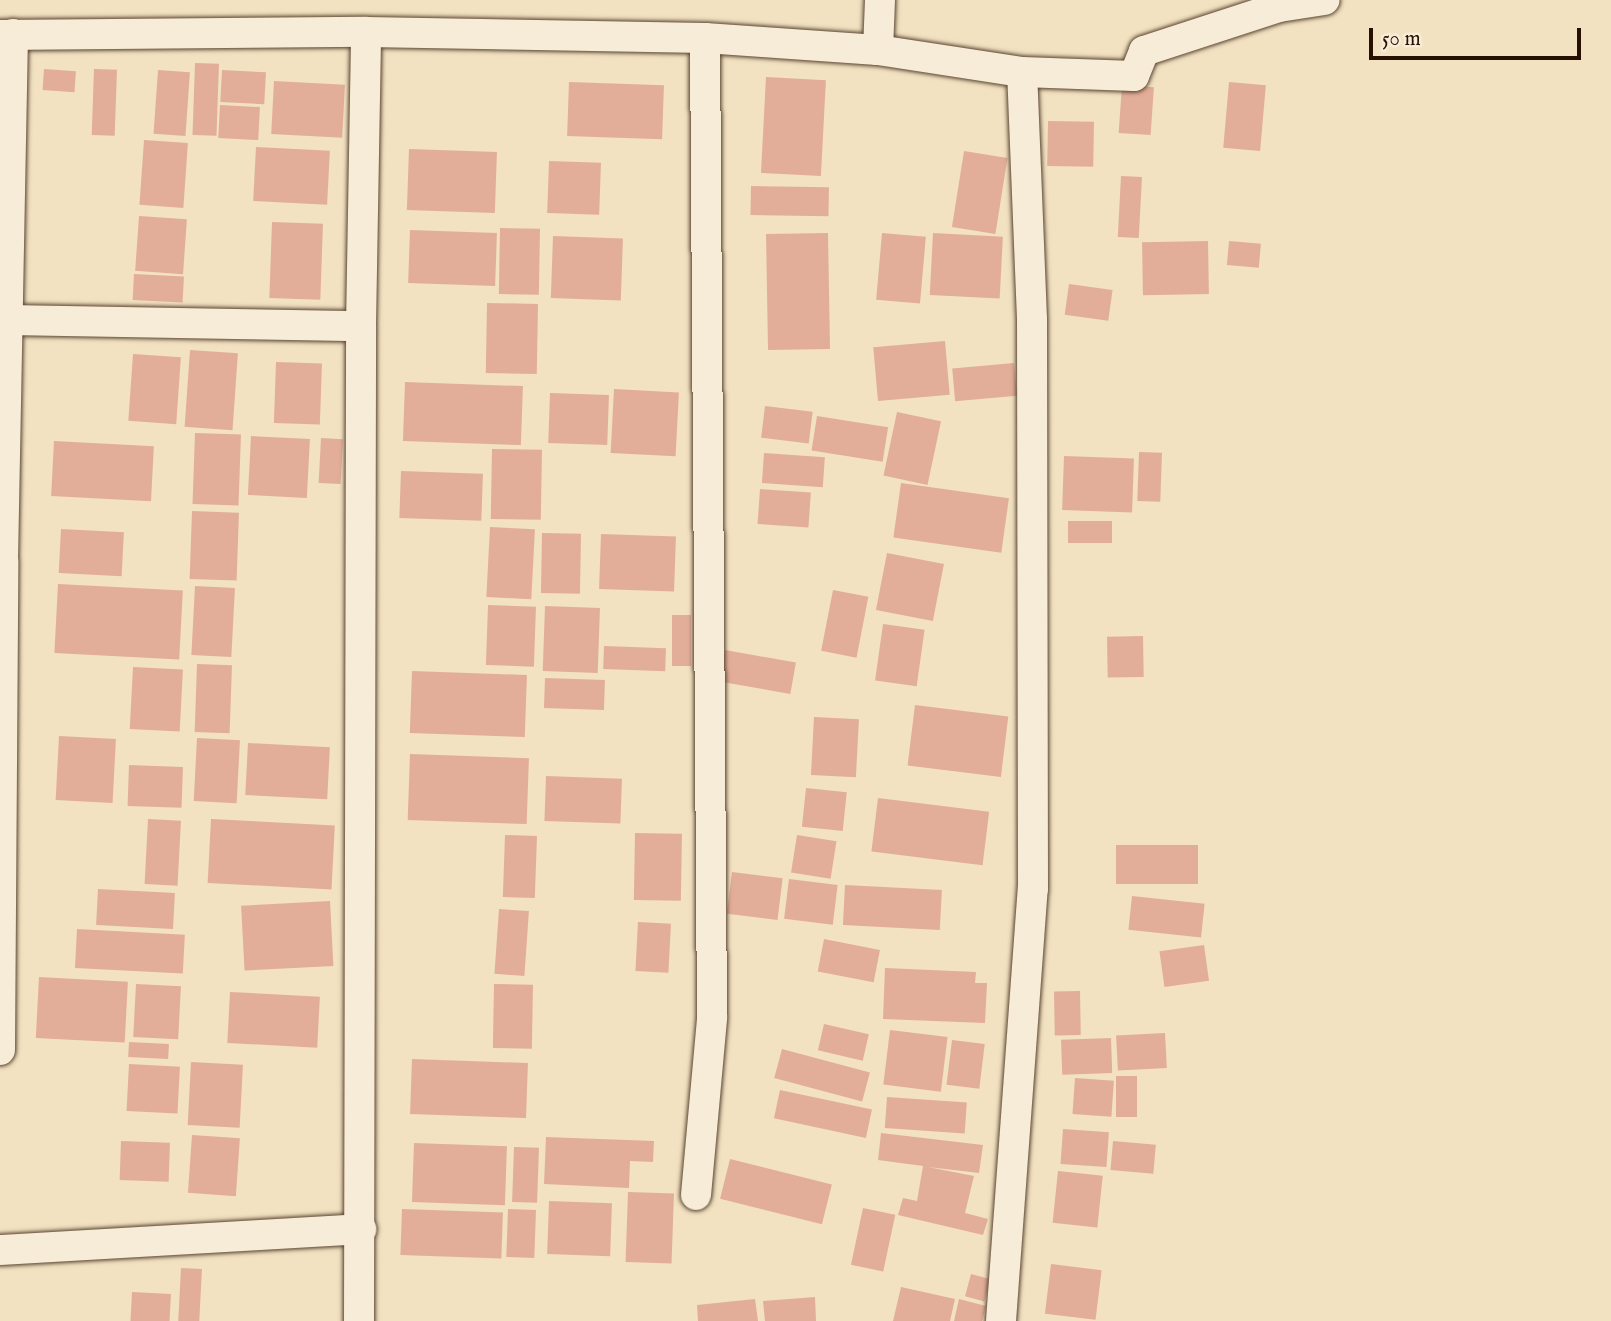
<!DOCTYPE html>
<style>
body{margin:0}
#map{position:relative;width:1611px;height:1321px;overflow:hidden;background:#f2e2c1;font-family:"IM FELL English",serif}
div>[style]{position:absolute}
.building>*{inset:0;background:#e2ae99;transform-origin:0 0}
.roads{filter:drop-shadow(0 0 2px #5a4431) drop-shadow(0 0 2px #5a4431)}
.minor>*{height:30px;margin:-15px;padding:0 15px;transform-origin:15px;border-radius:15px;background:#f7ecd7}
span{translate:-50% -50%;white-space:nowrap;text-align:center;line-height:1.15;-webkit-text-stroke:6px #f7ecd7;paint-order:stroke}
.scale{position:absolute;left:1369px;top:28px;width:212px;height:32px;box-sizing:border-box;border:4px solid #271001;border-top:0;padding-left:9px;font-size:21px;line-height:24px;white-space:nowrap;color:#271001;-webkit-text-stroke:5px #f7ecd7;paint-order:stroke}
</style>
<div id="map">
<div class="building">
<div style="left:195px;top:63px;width:24px;height:72px;rotate:2deg"></div>
<div style="left:44px;top:69px;width:32px;height:21px;rotate:4deg"></div>
<div style="left:94px;top:69px;width:23px;height:66px;rotate:2deg"></div>
<div style="left:158px;top:70px;width:32px;height:64px;rotate:4deg"></div>
<div style="left:222px;top:70px;width:44px;height:32px;rotate:3deg"></div>
<div style="left:766px;top:77px;width:60px;height:96px;rotate:3deg"></div>
<div style="left:274px;top:81px;width:71px;height:53px;rotate:3deg"></div>
<div style="left:569px;top:82px;width:95px;height:54px;rotate:2deg"></div>
<div style="left:1229px;top:82px;width:37px;height:66px;rotate:5deg"></div>
<div style="left:1122px;top:85px;width:32px;height:48px;rotate:4deg"></div>
<div style="left:220px;top:105px;width:40px;height:33px;rotate:3deg"></div>
<div style="left:1048px;top:121px;width:46px;height:45px;rotate:1deg"></div>
<div style="left:144px;top:140px;width:44px;height:65px;rotate:4deg"></div>
<div style="left:256px;top:147px;width:74px;height:54px;rotate:3deg"></div>
<div style="left:409px;top:149px;width:88px;height:61px;rotate:2deg"></div>
<div style="left:964px;top:151px;width:44px;height:77px;rotate:9deg"></div>
<div style="left:549px;top:161px;width:52px;height:52px;rotate:2deg"></div>
<div style="left:1121px;top:176px;width:21px;height:61px;rotate:3deg"></div>
<div style="left:751px;top:186px;width:78px;height:29px;rotate:1deg"></div>
<div style="left:139px;top:216px;width:48px;height:55px;rotate:4deg"></div>
<div style="left:272px;top:222px;width:51px;height:76px;rotate:2deg"></div>
<div style="left:500px;top:228px;width:40px;height:66px;rotate:1deg"></div>
<div style="left:410px;top:230px;width:87px;height:53px;rotate:2deg"></div>
<div style="left:828px;top:233px;width:116px;height:62px;rotate:89deg"></div>
<div style="left:882px;top:233px;width:44px;height:67px;rotate:5deg"></div>
<div style="left:933px;top:233px;width:70px;height:62px;rotate:3deg"></div>
<div style="left:553px;top:236px;width:70px;height:62px;rotate:2deg"></div>
<div style="left:1208px;top:241px;width:53px;height:66px;rotate:89deg"></div>
<div style="left:1229px;top:241px;width:32px;height:24px;rotate:5deg"></div>
<div style="left:134px;top:274px;width:50px;height:26px;rotate:3deg"></div>
<div style="left:1069px;top:284px;width:44px;height:31px;rotate:8deg"></div>
<div style="left:487px;top:303px;width:51px;height:70px;rotate:1deg"></div>
<div style="left:945px;top:341px;width:54px;height:72px;rotate:85deg"></div>
<div style="left:190px;top:350px;width:48px;height:77px;rotate:4deg"></div>
<div style="left:133px;top:354px;width:48px;height:67px;rotate:4deg"></div>
<div style="left:276px;top:362px;width:46px;height:61px;rotate:2deg"></div>
<div style="left:1014px;top:363px;width:33px;height:62px;rotate:85deg"></div>
<div style="left:405px;top:382px;width:118px;height:59px;rotate:2deg"></div>
<div style="left:614px;top:389px;width:65px;height:64px;rotate:3deg"></div>
<div style="left:550px;top:393px;width:59px;height:50px;rotate:2deg"></div>
<div style="left:765px;top:406px;width:48px;height:32px;rotate:7deg"></div>
<div style="left:897px;top:412px;width:45px;height:65px;rotate:12deg"></div>
<div style="left:817px;top:416px;width:72px;height:35px;rotate:9deg"></div>
<div style="left:195px;top:433px;width:46px;height:71px;rotate:2deg"></div>
<div style="left:251px;top:436px;width:59px;height:59px;rotate:3deg"></div>
<div style="left:321px;top:438px;width:22px;height:45px;rotate:3deg"></div>
<div style="left:54px;top:441px;width:100px;height:55px;rotate:3deg"></div>
<div style="left:492px;top:449px;width:50px;height:70px;rotate:1deg"></div>
<div style="left:1139px;top:452px;width:23px;height:49px;rotate:2deg"></div>
<div style="left:764px;top:453px;width:61px;height:30px;rotate:4deg"></div>
<div style="left:1064px;top:456px;width:70px;height:54px;rotate:2deg"></div>
<div style="left:401px;top:471px;width:82px;height:47px;rotate:2deg"></div>
<div style="left:901px;top:483px;width:109px;height:55px;rotate:8deg"></div>
<div style="left:760px;top:489px;width:51px;height:35px;rotate:4deg"></div>
<div style="left:192px;top:511px;width:47px;height:68px;rotate:2deg"></div>
<div style="left:1068px;top:521px;width:44px;height:22px"></div>
<div style="left:490px;top:527px;width:45px;height:70px;rotate:3deg"></div>
<div style="left:61px;top:529px;width:63px;height:44px;rotate:3deg"></div>
<div style="left:542px;top:533px;width:39px;height:60px;rotate:1deg"></div>
<div style="left:601px;top:534px;width:75px;height:55px;rotate:2deg"></div>
<div style="left:887px;top:553px;width:58px;height:58px;rotate:11deg"></div>
<div style="left:58px;top:584px;width:125px;height:69px;rotate:3deg"></div>
<div style="left:195px;top:586px;width:40px;height:69px;rotate:3deg"></div>
<div style="left:833px;top:590px;width:36px;height:62px;rotate:11deg"></div>
<div style="left:488px;top:605px;width:48px;height:60px;rotate:2deg"></div>
<div style="left:545px;top:606px;width:55px;height:65px;rotate:2deg"></div>
<div style="left:672px;top:615px;width:19px;height:51px"></div>
<div style="left:883px;top:624px;width:42px;height:57px;rotate:8deg"></div>
<div style="left:1143px;top:636px;width:41px;height:36px;rotate:89deg"></div>
<div style="left:604px;top:646px;width:62px;height:23px;rotate:2deg"></div>
<div style="left:725px;top:650px;width:72px;height:32px;rotate:10deg"></div>
<div style="left:197px;top:664px;width:35px;height:68px;rotate:2deg"></div>
<div style="left:133px;top:667px;width:50px;height:62px;rotate:3deg"></div>
<div style="left:412px;top:671px;width:115px;height:62px;rotate:2deg"></div>
<div style="left:545px;top:678px;width:60px;height:30px;rotate:2deg"></div>
<div style="left:915px;top:705px;width:94px;height:61px;rotate:7deg"></div>
<div style="left:814px;top:717px;width:45px;height:58px;rotate:3deg"></div>
<div style="left:59px;top:736px;width:57px;height:64px;rotate:3deg"></div>
<div style="left:197px;top:738px;width:43px;height:63px;rotate:3deg"></div>
<div style="left:248px;top:743px;width:82px;height:52px;rotate:3deg"></div>
<div style="left:410px;top:754px;width:119px;height:66px;rotate:2deg"></div>
<div style="left:129px;top:765px;width:54px;height:41px;rotate:2deg"></div>
<div style="left:546px;top:776px;width:76px;height:45px;rotate:2deg"></div>
<div style="left:806px;top:788px;width:41px;height:39px;rotate:6deg"></div>
<div style="left:878px;top:798px;width:112px;height:54px;rotate:7deg"></div>
<div style="left:148px;top:819px;width:33px;height:65px;rotate:3deg"></div>
<div style="left:211px;top:819px;width:124px;height:64px;rotate:3deg"></div>
<div style="left:635px;top:833px;width:47px;height:67px;rotate:1deg"></div>
<div style="left:505px;top:835px;width:32px;height:62px;rotate:2deg"></div>
<div style="left:797px;top:835px;width:40px;height:38px;rotate:9deg"></div>
<div style="left:1198px;top:845px;width:39px;height:82px;rotate:90deg"></div>
<div style="left:732px;top:872px;width:51px;height:42px;rotate:7deg"></div>
<div style="left:789px;top:879px;width:49px;height:40px;rotate:7deg"></div>
<div style="left:845px;top:885px;width:97px;height:40px;rotate:3deg"></div>
<div style="left:98px;top:889px;width:77px;height:36px;rotate:3deg"></div>
<div style="left:1132px;top:896px;width:73px;height:34px;rotate:6deg"></div>
<div style="left:330px;top:901px;width:65px;height:89px;rotate:87deg"></div>
<div style="left:499px;top:909px;width:30px;height:65px;rotate:4deg"></div>
<div style="left:638px;top:922px;width:33px;height:49px;rotate:3deg"></div>
<div style="left:77px;top:929px;width:108px;height:39px;rotate:3deg"></div>
<div style="left:824px;top:939px;width:57px;height:33px;rotate:11deg"></div>
<div style="left:1204px;top:945px;width:36px;height:45px;rotate:82deg"></div>
<div style="clip-path:polygon(885px 968px,976px 972px,975px 983px,987px 983px,985px 1023px,883px 1019px)"></div>
<div style="left:39px;top:977px;width:89px;height:61px;rotate:3deg"></div>
<div style="left:136px;top:984px;width:45px;height:53px;rotate:3deg"></div>
<div style="left:494px;top:984px;width:39px;height:64px;rotate:1deg"></div>
<div style="left:1080px;top:991px;width:44px;height:26px;rotate:89deg"></div>
<div style="left:230px;top:992px;width:90px;height:51px;rotate:3deg"></div>
<div style="left:824px;top:1024px;width:46px;height:27px;rotate:13deg"></div>
<div style="left:890px;top:1030px;width:58px;height:55px;rotate:7deg"></div>
<div style="left:1165px;top:1033px;width:35px;height:49px;rotate:87deg"></div>
<div style="left:1111px;top:1038px;width:35px;height:50px;rotate:88deg"></div>
<div style="left:952px;top:1040px;width:33px;height:45px;rotate:7deg"></div>
<div style="left:129px;top:1042px;width:40px;height:15px;rotate:3deg"></div>
<div style="left:782px;top:1049px;width:91px;height:30px;rotate:15deg"></div>
<div style="left:412px;top:1059px;width:116px;height:55px;rotate:2deg"></div>
<div style="left:191px;top:1062px;width:52px;height:63px;rotate:3deg"></div>
<div style="left:129px;top:1064px;width:51px;height:47px;rotate:3deg"></div>
<div style="left:1116px;top:1076px;width:21px;height:41px"></div>
<div style="left:1075px;top:1078px;width:39px;height:36px;rotate:4deg"></div>
<div style="left:780px;top:1090px;width:94px;height:29px;rotate:12deg"></div>
<div style="left:887px;top:1097px;width:80px;height:31px;rotate:4deg"></div>
<div style="left:1063px;top:1129px;width:46px;height:35px;rotate:4deg"></div>
<div style="clip-path:polygon(881px 1133px,983px 1145px,979px 1173px,928px 1167px,974px 1176px,965px 1213px,988px 1219px,983px 1235px,898px 1215px,903px 1198px,917px 1201px,923px 1166px,878px 1160px)"></div>
<div style="left:192px;top:1135px;width:48px;height:58px;rotate:4deg"></div>
<div style="clip-path:polygon(546px 1137px,654px 1141px,653px 1162px,630px 1161px,629px 1188px,544px 1184px)"></div>
<div style="left:121px;top:1141px;width:49px;height:39px;rotate:2deg"></div>
<div style="left:1113px;top:1141px;width:43px;height:29px;rotate:5deg"></div>
<div style="left:414px;top:1143px;width:93px;height:59px;rotate:2deg"></div>
<div style="left:514px;top:1147px;width:25px;height:55px;rotate:2deg"></div>
<div style="left:730px;top:1159px;width:105px;height:41px;rotate:14deg"></div>
<div style="left:1058px;top:1171px;width:45px;height:52px;rotate:6deg"></div>
<div style="left:628px;top:1192px;width:46px;height:70px;rotate:2deg"></div>
<div style="left:549px;top:1201px;width:63px;height:53px;rotate:2deg"></div>
<div style="left:863px;top:1208px;width:33px;height:58px;rotate:12deg"></div>
<div style="left:402px;top:1209px;width:101px;height:46px;rotate:2deg"></div>
<div style="left:508px;top:1209px;width:28px;height:48px;rotate:2deg"></div>
<div style="left:1051px;top:1264px;width:51px;height:50px;rotate:7deg"></div>
<div style="left:181px;top:1268px;width:21px;height:53px;rotate:3deg"></div>
<div style="left:971px;top:1274px;width:20px;height:23px;rotate:15deg"></div>
<div style="clip-path:polygon(901px 1287px,955px 1299px,950px 1321px,893px 1321px)"></div>
<div style="left:132px;top:1292px;width:39px;height:29px;rotate:3deg"></div>
<div style="clip-path:polygon(815px 1297px,816px 1321px,765px 1321px,763px 1301px)"></div>
<div style="clip-path:polygon(755px 1299px,758px 1321px,698px 1321px,697px 1305px)"></div>
<div style="clip-path:polygon(959px 1299px,986px 1306px,982px 1321px,954px 1321px)"></div>
</div>
<div class="roads">
<div class="minor">
<div style="left:0;top:35px;width:366px;rotate:-0.5deg"></div>
<div style="left:366px;top:32px;width:339px;rotate:1deg"></div>
<div style="left:705px;top:38px;width:173px;rotate:4deg"></div>
<div style="left:878px;top:50px;width:146px;rotate:8.7deg"></div>
<div style="left:1022px;top:72px;width:112px;rotate:2deg"></div>
<div style="left:1134px;top:76px;width:27px;rotate:-68deg"></div>
<div style="left:1144px;top:51px;width:142px;rotate:-18.1deg"></div>
<div style="left:1279px;top:7px;width:46px;rotate:-8.8deg"></div>
<div style="left:878px;top:50px;width:50px;rotate:-87.7deg"></div>
<div style="left:9px;top:320px;width:352px;rotate:1deg"></div>
<div style="left:0;top:1050px;width:489px;rotate:-89.6deg"></div>
<div style="left:3px;top:561px;width:527px;rotate:-88.91deg"></div>
<div style="left:696px;top:1195px;width:178px;rotate:-84.8deg"></div>
<div style="left:712px;top:1018px;width:980px;rotate:-90.41deg"></div>
<div style="left:0;top:1250px;width:362px;rotate:-3.3deg"></div>
<div style="left:359px;top:1321px;width:995px;rotate:-89.88deg"></div>
<div style="left:361px;top:326px;width:294px;rotate:-89deg"></div>
<div style="left:1001px;top:1321px;width:433px;rotate:-85.8deg"></div>
<div style="left:1033px;top:889px;width:570px;rotate:-90.1deg"></div>
<div style="left:1032px;top:319px;width:247px;rotate:-92.3deg"></div>
</div>
</div>
<div class="scale">50 m</div>
</div>
